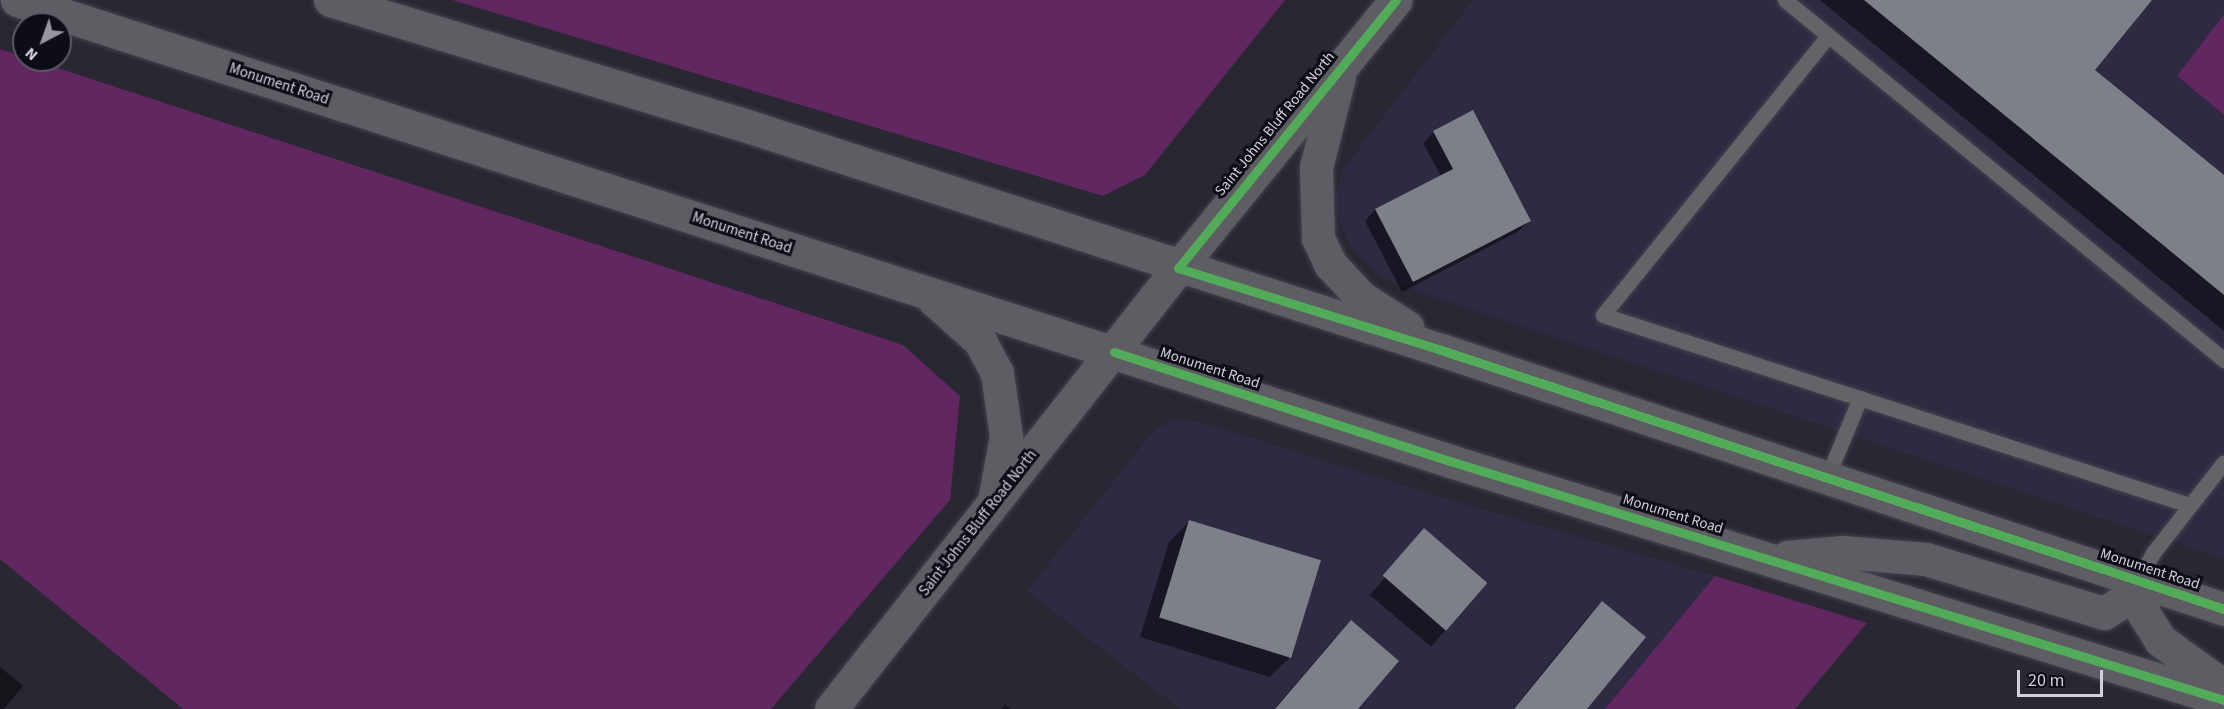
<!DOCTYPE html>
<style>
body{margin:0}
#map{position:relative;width:2224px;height:709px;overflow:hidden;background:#282732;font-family:"Source Sans 3",sans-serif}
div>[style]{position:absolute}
.built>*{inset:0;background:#2d2a42}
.green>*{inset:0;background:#602760}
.shadow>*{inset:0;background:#0007;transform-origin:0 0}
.building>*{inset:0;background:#7e8089;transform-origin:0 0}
.roads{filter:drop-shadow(0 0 2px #44434d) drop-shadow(0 0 2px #44434d)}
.lane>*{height:15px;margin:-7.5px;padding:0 7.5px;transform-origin:7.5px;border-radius:7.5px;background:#656368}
.secondary>*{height:33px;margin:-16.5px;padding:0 16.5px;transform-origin:16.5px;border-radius:16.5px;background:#5f5d64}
.cycleway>*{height:9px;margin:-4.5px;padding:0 4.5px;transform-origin:4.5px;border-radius:4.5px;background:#51ab58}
span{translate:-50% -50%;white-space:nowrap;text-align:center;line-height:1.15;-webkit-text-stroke:6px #0e0d16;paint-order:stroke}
.street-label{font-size:15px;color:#d1d1dd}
.north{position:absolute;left:12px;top:12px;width:60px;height:60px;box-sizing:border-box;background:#0e0d16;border:2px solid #5c5b66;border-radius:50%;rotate:221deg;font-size:16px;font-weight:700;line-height:24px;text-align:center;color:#d1d1dd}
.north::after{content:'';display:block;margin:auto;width:21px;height:27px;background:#9696a1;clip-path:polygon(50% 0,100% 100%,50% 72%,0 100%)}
.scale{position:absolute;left:2017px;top:670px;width:86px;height:27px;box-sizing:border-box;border:3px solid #d1d1dd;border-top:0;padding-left:8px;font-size:18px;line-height:21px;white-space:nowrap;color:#d1d1dd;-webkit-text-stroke:4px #0e0d16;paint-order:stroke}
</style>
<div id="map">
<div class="built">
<div style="clip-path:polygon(1473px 0,2224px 0,2224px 14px,2177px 76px,2224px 115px,2224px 559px,1440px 299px,1389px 281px,1370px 267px,1350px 244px,1339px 219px,1336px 195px,1344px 168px)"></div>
<div style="clip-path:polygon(1171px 419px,1201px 422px,1437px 496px,1715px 576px,1605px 709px,1180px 709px,1027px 591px,1150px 435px)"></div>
</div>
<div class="green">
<div style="clip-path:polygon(452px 0,1285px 0,1145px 175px,1103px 196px)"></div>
<div style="clip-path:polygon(2224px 14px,2224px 115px,2177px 76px)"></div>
<div style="clip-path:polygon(0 49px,903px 345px,960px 396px,950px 500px,771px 709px,183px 709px,0 559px)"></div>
<div style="clip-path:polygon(1715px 576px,1867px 623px,1795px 709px,1605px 709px)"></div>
</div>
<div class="shadow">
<div style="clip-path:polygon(1820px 0,2151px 0,2093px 70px,2224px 177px,2224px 331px)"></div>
<div style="clip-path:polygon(1472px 112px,1529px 221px,1519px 231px,1402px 292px,1365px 221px,1375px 210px,1441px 176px,1423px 143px,1434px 132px)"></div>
<div style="clip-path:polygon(1189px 522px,1290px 657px,1270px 677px,1140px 637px,1169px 542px)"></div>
<div style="left:1424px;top:531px;width:80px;height:84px;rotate:40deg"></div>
<div style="clip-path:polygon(1602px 603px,1585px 709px,1513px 709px,1586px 619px)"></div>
<div style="clip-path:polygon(1351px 622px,1356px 709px,1274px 709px,1335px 638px)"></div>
<div style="clip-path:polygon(0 667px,23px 686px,4px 709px,0 709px)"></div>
<div style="clip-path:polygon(1005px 705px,1011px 709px,1001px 709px)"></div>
</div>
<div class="building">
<div style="clip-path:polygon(1864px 0,2152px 0,2095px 70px,2224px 175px,2224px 295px)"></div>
<div style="clip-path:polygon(1473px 110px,1531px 221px,1413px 282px,1375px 209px,1453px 169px,1433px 131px)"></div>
<div style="left:1189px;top:520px;width:138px;height:102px;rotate:17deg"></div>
<div style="left:1424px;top:528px;width:84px;height:63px;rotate:41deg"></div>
<div style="clip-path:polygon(1602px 601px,1646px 637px,1587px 709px,1514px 709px)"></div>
<div style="clip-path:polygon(1351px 620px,1399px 661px,1358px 709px,1275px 709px)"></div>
</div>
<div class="roads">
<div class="lane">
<div style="left:1785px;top:0;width:568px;rotate:39.35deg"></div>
<div style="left:1828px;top:36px;width:358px;rotate:128.9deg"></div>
<div style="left:1603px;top:315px;width:616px;rotate:17.96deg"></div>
<div style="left:1826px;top:480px;width:89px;rotate:-67.5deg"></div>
<div style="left:2138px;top:581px;width:32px;rotate:-62deg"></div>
<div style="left:2153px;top:553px;width:115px;rotate:-52deg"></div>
</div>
<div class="secondary">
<div style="left:17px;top:0;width:1505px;rotate:17.83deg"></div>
<div style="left:1450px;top:461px;width:810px;rotate:17.16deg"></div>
<div style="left:330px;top:0;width:426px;rotate:16.8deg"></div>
<div style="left:738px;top:123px;width:739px;rotate:17.9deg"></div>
<div style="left:1441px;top:350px;width:825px;rotate:18.3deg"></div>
<div style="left:1339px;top:77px;width:93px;rotate:104.3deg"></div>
<div style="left:1316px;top:167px;width:71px;rotate:88.4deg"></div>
<div style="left:1318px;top:238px;width:29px;rotate:65deg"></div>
<div style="left:1330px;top:264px;width:47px;rotate:46.7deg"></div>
<div style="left:1362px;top:298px;width:54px;rotate:32.8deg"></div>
<div style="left:934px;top:300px;width:62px;rotate:41.7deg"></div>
<div style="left:980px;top:341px;width:36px;rotate:62deg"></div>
<div style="left:997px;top:373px;width:64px;rotate:81.9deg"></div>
<div style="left:1006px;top:436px;width:66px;rotate:100.5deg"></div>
<div style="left:1787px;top:557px;width:56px;rotate:-5.1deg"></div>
<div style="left:1843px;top:552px;width:83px;rotate:4.8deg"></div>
<div style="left:1926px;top:559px;width:186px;rotate:16.9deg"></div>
<div style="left:2104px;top:613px;width:22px;rotate:-32deg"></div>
<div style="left:2123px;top:601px;width:25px;rotate:-53deg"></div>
<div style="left:2138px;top:581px;width:34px;rotate:80deg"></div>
<div style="left:2144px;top:614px;width:31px;rotate:58deg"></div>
<div style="left:2160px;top:640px;width:79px;rotate:35.7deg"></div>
<div style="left:831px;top:709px;width:561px;rotate:-51.8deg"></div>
<div style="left:1178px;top:268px;width:345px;rotate:-50.9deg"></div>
</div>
</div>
<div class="cycleway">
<div style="left:1396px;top:0;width:345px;rotate:129.1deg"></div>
<div style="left:1178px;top:268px;width:275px;rotate:17.3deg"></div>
<div style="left:1441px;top:350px;width:825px;rotate:18.3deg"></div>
<div style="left:1114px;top:352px;width:353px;rotate:18deg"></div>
<div style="left:1450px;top:461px;width:810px;rotate:17.16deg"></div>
</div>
<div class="street-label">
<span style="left:279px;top:84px;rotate:18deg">Monument Road</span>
<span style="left:1275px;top:124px;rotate:-51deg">Saint Johns Bluff Road North</span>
<span style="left:742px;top:233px;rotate:18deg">Monument Road</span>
<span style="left:1210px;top:368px;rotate:18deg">Monument Road</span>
<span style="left:1673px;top:514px;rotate:17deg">Monument Road</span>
<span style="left:978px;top:523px;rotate:-52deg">Saint Johns Bluff Road North</span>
<span style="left:2150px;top:569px;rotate:18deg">Monument Road</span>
</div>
<div class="north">N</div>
<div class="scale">20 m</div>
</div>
